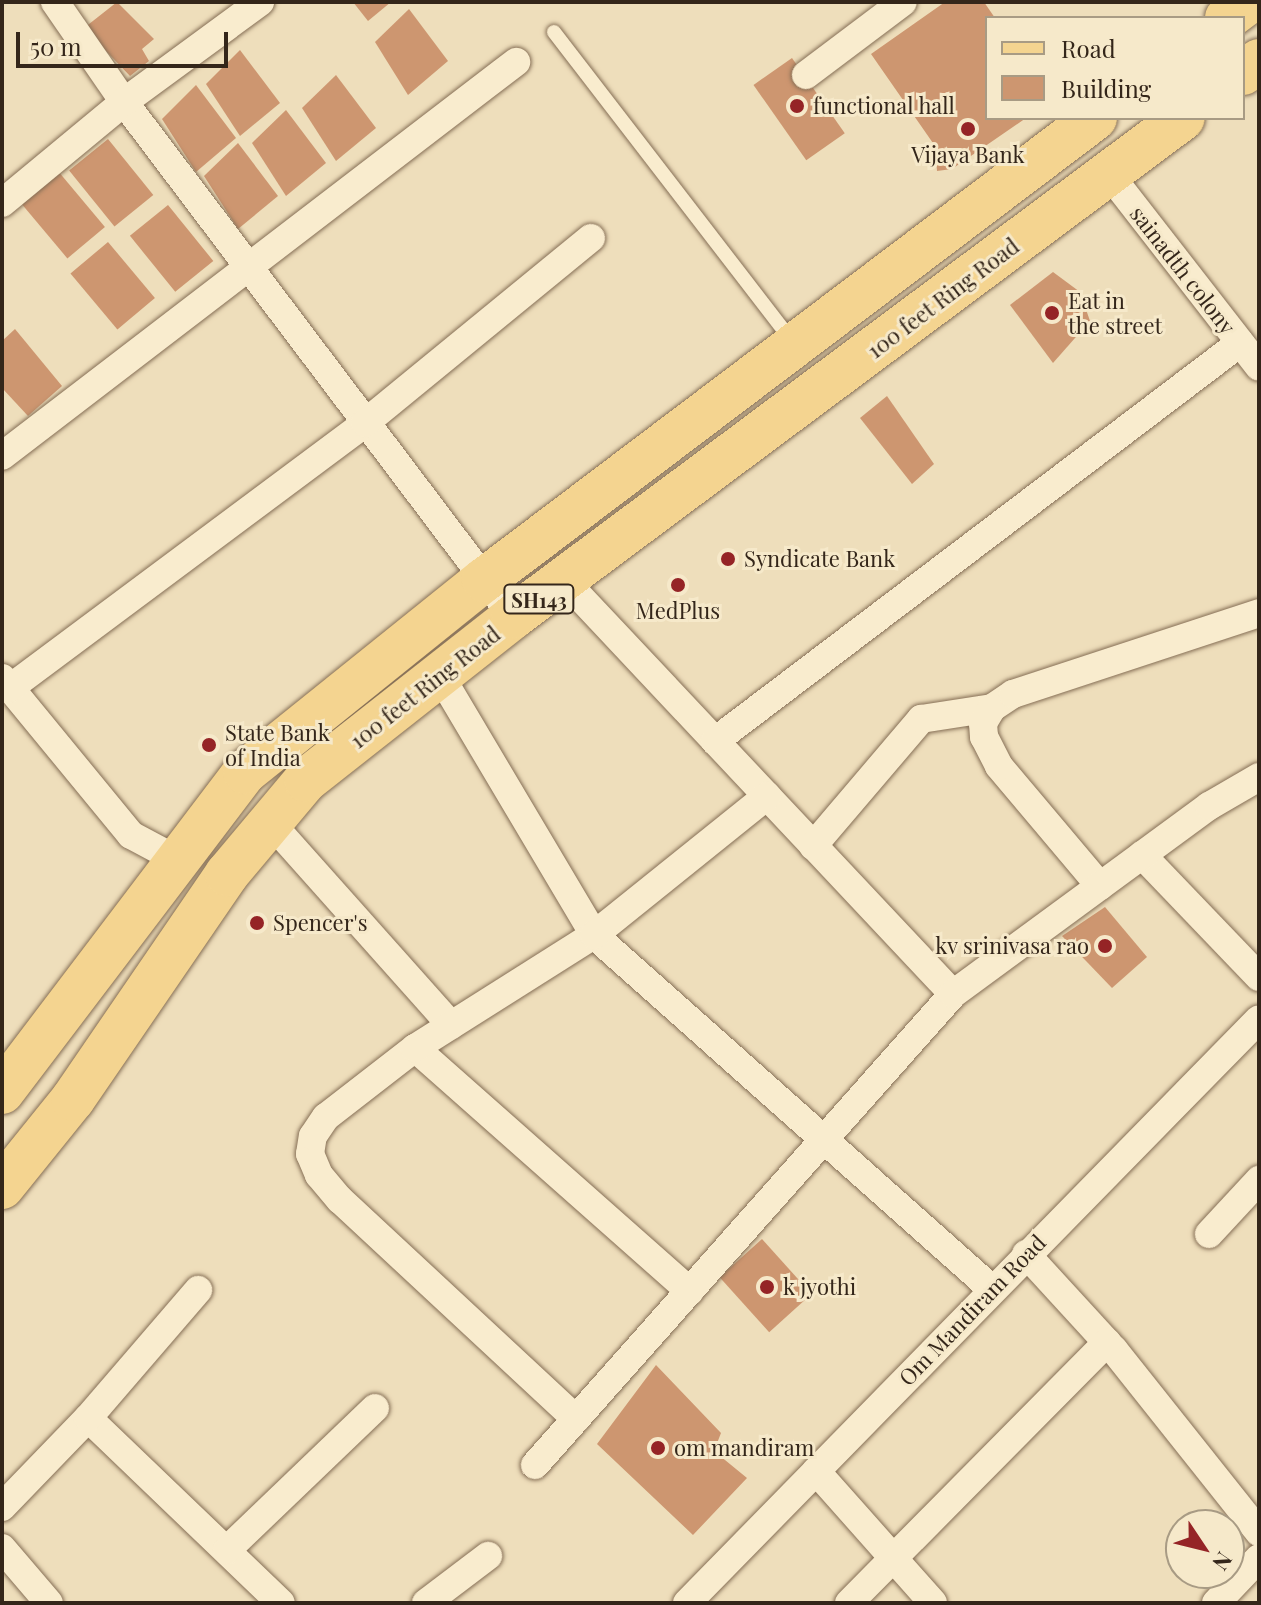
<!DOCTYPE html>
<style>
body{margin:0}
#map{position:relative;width:1261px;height:1605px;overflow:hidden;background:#eedebb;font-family:"Playfair Display",serif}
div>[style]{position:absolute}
.building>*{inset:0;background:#cd9670;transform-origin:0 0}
.roads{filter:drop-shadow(0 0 2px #856e55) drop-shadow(0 0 2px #856e55)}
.service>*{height:14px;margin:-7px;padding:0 7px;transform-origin:7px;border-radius:7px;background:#f9ecce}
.minor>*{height:28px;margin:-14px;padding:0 14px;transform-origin:14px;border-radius:14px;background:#f9ecce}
.primary>*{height:44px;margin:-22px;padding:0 22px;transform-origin:22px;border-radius:22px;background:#f4d490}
.dots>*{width:22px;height:22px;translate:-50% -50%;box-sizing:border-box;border:4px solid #f6e9ca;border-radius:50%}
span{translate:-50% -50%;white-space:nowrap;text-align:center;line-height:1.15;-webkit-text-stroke:6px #f6e9ca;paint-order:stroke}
.shield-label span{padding:2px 6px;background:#f6e9ca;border:2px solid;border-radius:6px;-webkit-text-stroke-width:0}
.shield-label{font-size:20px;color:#34261a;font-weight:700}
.poi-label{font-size:22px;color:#34261a}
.left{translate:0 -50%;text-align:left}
.right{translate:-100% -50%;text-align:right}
.street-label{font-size:22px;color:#34261a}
.frame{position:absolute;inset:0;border:4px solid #34261a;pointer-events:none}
.legend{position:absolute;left:985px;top:16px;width:260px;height:104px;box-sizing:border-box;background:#f6e9ca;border:2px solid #a89b84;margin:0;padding:10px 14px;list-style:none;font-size:24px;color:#34261a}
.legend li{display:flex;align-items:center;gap:16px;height:40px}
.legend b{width:40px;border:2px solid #a89b84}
.north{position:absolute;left:1165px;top:1509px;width:80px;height:80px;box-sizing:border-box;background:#f6e9ca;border:2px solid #a89b84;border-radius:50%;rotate:125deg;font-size:22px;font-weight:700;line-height:32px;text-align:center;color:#34261a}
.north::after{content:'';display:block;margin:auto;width:28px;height:36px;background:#952426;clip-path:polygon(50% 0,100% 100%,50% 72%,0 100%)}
.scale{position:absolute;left:16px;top:32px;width:212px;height:36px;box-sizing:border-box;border:4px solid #34261a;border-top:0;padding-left:10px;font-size:24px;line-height:28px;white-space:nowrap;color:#34261a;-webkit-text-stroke:6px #f6e9ca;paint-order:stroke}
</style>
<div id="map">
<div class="building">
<div style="clip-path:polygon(117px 2px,154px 39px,142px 49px,149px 61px,130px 76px,84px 28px)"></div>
<div style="clip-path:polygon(353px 2px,391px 2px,368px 21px)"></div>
<div style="clip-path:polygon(945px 2px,984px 2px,995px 18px,987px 18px,987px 118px,1026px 118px,952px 169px,937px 171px,935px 146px,871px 54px)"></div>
<div style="clip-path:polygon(409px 9px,448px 61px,408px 95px,375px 42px)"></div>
<div style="clip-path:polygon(240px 50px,280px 103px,240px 136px,206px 84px)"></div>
<div style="left:792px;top:58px;width:92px;height:47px;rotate:55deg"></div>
<div style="clip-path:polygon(336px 75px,376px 128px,336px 161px,302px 108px)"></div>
<div style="clip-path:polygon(196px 85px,236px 138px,196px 172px,162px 119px)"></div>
<div style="clip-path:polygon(286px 110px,326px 163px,286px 196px,252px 143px)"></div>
<div style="left:108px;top:139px;width:72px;height:50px;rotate:51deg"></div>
<div style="clip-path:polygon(238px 143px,278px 196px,238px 229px,204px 176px)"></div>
<div style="left:58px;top:171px;width:73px;height:49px;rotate:50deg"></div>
<div style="left:168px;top:205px;width:72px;height:49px;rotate:51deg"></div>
<div style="left:108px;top:242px;width:73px;height:49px;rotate:50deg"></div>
<div style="clip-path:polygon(1053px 272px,1080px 292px,1090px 321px,1053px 363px,1010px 305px)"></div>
<div style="clip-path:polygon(15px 329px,62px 386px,28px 416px,2px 388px,2px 341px)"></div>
<div style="clip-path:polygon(887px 396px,934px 464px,912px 484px,860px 418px)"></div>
<div style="clip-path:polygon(1105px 907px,1147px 957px,1112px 988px,1062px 936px)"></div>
<div style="left:762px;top:1239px;width:74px;height:57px;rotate:48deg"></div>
<div style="clip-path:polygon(656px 1365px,721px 1433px,714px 1451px,747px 1478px,693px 1535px,597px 1444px)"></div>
</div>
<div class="roads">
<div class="service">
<div style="left:554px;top:32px;width:391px;rotate:52.4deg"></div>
</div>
<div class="minor">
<div style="left:55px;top:2px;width:121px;rotate:55.4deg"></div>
<div style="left:124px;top:102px;width:645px;rotate:52.93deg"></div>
<div style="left:806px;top:75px;width:121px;rotate:-37deg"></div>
<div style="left:1109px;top:174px;width:244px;rotate:52.1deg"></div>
<div style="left:2px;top:203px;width:158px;rotate:-39.6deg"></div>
<div style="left:124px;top:102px;width:169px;rotate:-36.3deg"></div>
<div style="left:2px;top:456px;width:648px;rotate:-37.47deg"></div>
<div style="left:564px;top:580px;width:568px;rotate:46.78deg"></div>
<div style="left:441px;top:677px;width:300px;rotate:59.3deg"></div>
<div style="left:594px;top:935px;width:534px;rotate:41.66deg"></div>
<div style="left:2px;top:678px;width:203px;rotate:50.6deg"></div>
<div style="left:131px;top:835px;width:51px;rotate:28.1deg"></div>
<div style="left:10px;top:688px;width:443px;rotate:-36.7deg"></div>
<div style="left:365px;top:423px;width:292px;rotate:-39.3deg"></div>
<div style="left:715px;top:741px;width:659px;rotate:-37.17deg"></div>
<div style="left:270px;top:822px;width:272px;rotate:48.3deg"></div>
<div style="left:813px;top:846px;width:167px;rotate:-49.6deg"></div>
<div style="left:921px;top:719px;width:72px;rotate:-8.8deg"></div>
<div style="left:1142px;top:855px;width:169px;rotate:46.2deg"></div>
<div style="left:1100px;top:886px;width:157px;rotate:-130.1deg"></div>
<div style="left:999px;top:766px;width:33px;rotate:-117deg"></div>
<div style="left:984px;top:737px;width:14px;rotate:-94deg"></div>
<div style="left:983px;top:723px;width:17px;rotate:-59deg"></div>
<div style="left:992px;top:708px;width:25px;rotate:-34deg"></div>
<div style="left:1013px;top:694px;width:259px;rotate:-18.2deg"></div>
<div style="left:415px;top:1048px;width:367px;rotate:41.5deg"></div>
<div style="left:1209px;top:1234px;width:74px;rotate:-47.2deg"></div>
<div style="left:1026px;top:1254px;width:130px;rotate:47.5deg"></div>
<div style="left:1114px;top:1350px;width:233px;rotate:51.5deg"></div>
<div style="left:88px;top:1418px;width:267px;rotate:43.8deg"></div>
<div style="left:576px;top:1419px;width:322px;rotate:-137.1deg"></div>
<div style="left:340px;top:1200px;width:33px;rotate:-130deg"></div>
<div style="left:319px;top:1175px;width:23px;rotate:-113deg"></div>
<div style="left:310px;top:1154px;width:18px;rotate:-81deg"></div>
<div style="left:313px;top:1136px;width:23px;rotate:-56deg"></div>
<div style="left:326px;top:1117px;width:113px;rotate:-37.8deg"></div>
<div style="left:415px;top:1048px;width:212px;rotate:-32.3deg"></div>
<div style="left:594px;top:935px;width:222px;rotate:-38.8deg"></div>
<div style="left:535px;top:1465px;width:630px;rotate:-48.41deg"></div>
<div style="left:953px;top:994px;width:318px;rotate:-36.3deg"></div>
<div style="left:1209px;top:806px;width:58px;rotate:-30.1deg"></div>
<div style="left:816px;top:1471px;width:176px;rotate:48.4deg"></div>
<div style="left:2px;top:1507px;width:124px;rotate:-46deg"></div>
<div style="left:88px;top:1418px;width:169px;rotate:-49.3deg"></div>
<div style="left:2px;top:1548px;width:72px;rotate:49.5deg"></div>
<div style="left:227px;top:1550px;width:205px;rotate:-43.8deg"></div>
<div style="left:426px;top:1603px;width:78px;rotate:-37.2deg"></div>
<div style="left:687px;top:1603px;width:817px;rotate:-45.59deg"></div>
<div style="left:849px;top:1603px;width:367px;rotate:-45.3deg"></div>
<div style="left:1216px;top:1603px;width:62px;rotate:-46.3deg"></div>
</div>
<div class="primary">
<div style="left:1227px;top:18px;width:26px;rotate:-37deg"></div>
<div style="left:1243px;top:73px;width:20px;rotate:-37deg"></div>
<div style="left:2px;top:1092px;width:402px;rotate:-52.8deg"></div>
<div style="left:245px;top:772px;width:307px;rotate:-38.8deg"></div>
<div style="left:484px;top:580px;width:766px;rotate:-37.09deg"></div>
<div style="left:2px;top:1187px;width:113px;rotate:-51.1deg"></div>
<div style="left:73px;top:1099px;width:273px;rotate:-55.6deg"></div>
<div style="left:227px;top:874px;width:123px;rotate:-50deg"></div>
<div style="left:306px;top:780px;width:263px;rotate:-38.2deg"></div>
<div style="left:513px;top:617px;width:835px;rotate:-36.68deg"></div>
</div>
</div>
<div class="dots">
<div style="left:797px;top:106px;background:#952426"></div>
<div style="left:968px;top:129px;background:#952426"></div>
<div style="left:1052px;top:313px;background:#952426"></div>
<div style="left:728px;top:559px;background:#952426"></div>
<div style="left:678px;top:585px;background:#952426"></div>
<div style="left:209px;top:745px;background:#952426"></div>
<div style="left:257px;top:923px;background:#952426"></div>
<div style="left:1105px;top:946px;background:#952426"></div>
<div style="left:767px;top:1287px;background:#952426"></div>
<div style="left:658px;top:1448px;background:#952426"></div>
</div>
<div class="shield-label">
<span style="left:539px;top:599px">SH143</span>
</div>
<div class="poi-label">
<span class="left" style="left:813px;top:106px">functional hall</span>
<span style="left:968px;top:155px">Vijaya Bank</span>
<span class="left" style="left:1068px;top:313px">Eat in<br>the street</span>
<span class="left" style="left:744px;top:559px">Syndicate Bank</span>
<span style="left:678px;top:611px">MedPlus</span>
<span class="left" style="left:225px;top:745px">State Bank<br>of India</span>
<span class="left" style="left:273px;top:923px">Spencer's</span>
<span class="right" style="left:1089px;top:946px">kv srinivasa rao</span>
<span class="left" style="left:783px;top:1287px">k jyothi</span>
<span class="left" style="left:674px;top:1448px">om mandiram</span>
</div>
<div class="street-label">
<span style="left:1183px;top:270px;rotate:52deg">sainadth colony</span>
<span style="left:943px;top:298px;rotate:-37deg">100 feet Ring Road</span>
<span style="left:425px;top:687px;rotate:-38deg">100 feet Ring Road</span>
<span style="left:972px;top:1310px;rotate:-46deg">Om Mandiram Road</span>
</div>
<div class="frame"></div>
<ul class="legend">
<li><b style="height:10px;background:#f4d490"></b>Road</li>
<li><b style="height:22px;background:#cd9670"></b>Building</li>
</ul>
<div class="north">N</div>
<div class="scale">50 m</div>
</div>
